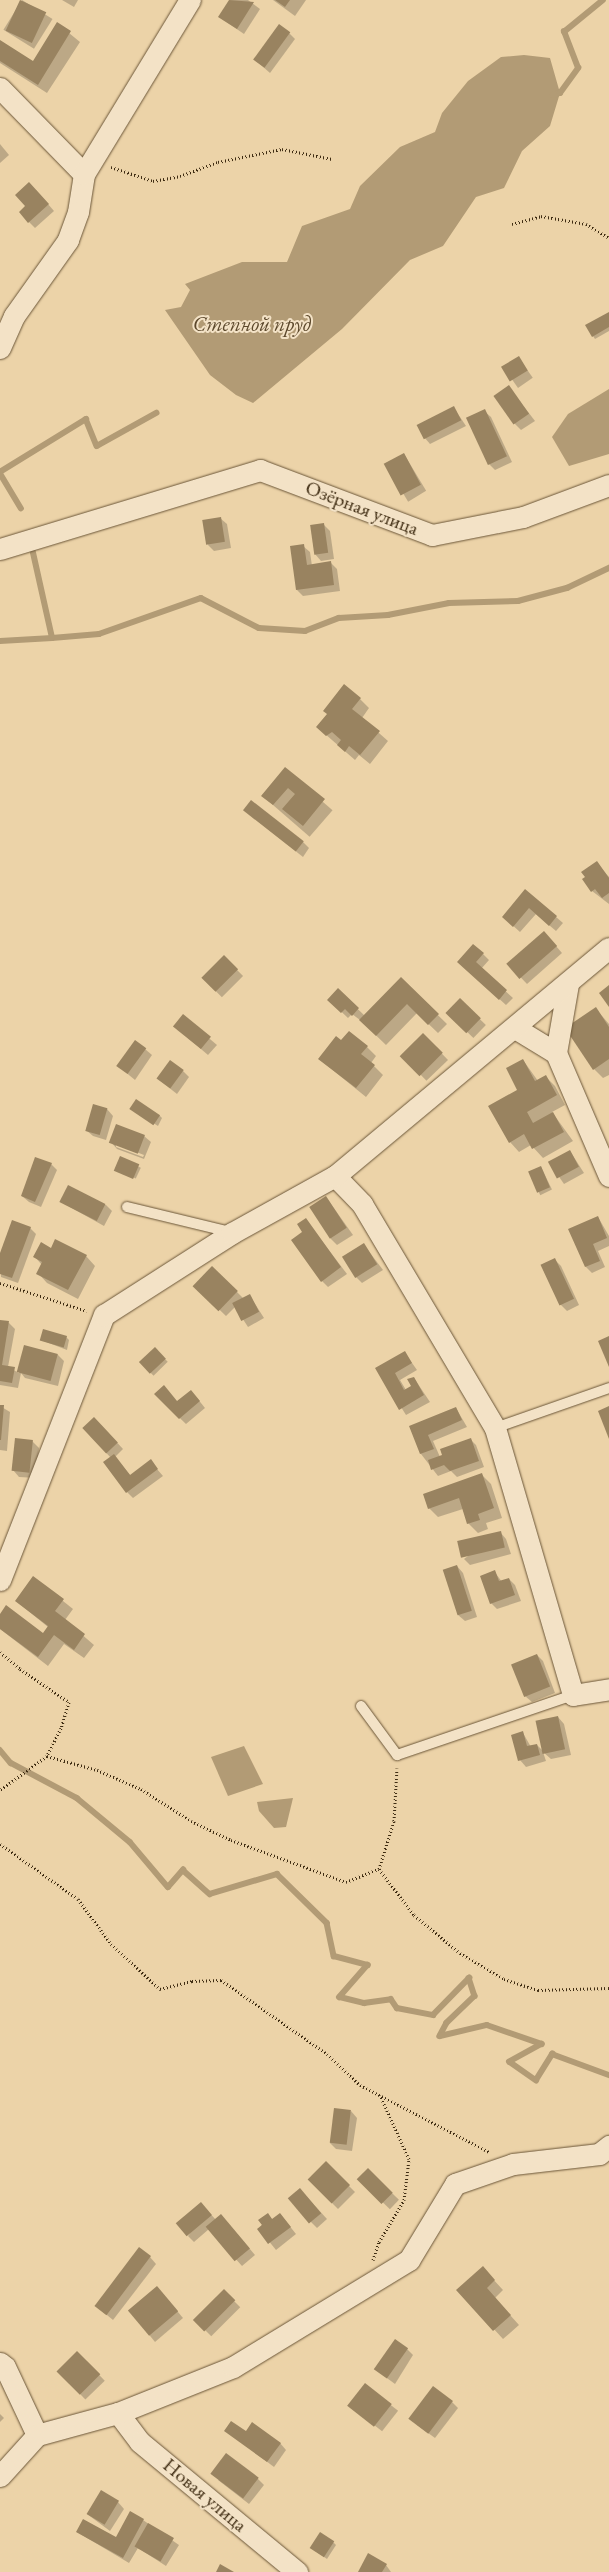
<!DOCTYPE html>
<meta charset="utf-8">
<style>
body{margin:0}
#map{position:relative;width:609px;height:2572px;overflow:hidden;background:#ecd3a8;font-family:"EB Garamond",serif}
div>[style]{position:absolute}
.water>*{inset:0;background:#b29b75}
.shadow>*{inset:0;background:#0003;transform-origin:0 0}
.stream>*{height:5.5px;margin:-2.75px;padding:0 2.75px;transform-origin:2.75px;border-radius:2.75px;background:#b29b75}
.building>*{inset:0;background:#998360;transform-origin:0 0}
.path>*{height:3px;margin-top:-1.5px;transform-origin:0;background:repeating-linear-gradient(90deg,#402d13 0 1px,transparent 0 3.5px)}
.roads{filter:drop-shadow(0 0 1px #6b5638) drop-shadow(0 0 1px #6b5638)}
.service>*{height:10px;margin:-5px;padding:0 5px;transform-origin:5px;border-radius:5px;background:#f3e2c6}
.minor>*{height:21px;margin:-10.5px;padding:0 10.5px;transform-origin:10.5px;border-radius:10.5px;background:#f3e2c6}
span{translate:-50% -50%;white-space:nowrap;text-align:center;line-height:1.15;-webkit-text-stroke:4px #f3e2c6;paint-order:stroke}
.street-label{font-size:20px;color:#402d13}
.water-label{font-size:21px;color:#5c482c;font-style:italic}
</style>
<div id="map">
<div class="water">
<div style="clip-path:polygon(524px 55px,550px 58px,560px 93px,550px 126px,522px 151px,504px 188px,476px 197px,443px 246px,410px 260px,342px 329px,253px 403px,236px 395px,210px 375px,165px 310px,181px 307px,190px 290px,185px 284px,242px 262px,287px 262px,302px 226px,350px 209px,360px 186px,400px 147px,435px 132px,442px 113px,468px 81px,501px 57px)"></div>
<div style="clip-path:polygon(609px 389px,609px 454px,569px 466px,552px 437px,568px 414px)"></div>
<div style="clip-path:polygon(244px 1746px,263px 1784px,228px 1796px,211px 1757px)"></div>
<div style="clip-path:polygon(293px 1798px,286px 1827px,274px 1828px,259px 1811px,257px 1802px)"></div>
</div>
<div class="shadow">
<div style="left:22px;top:0;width:36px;height:35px;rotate:32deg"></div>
<div style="clip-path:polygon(62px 0,78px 0,74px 7px)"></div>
<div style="clip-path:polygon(230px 0,248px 0,260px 9px,244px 34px,219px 17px)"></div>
<div style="clip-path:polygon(273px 0,306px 0,295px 16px)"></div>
<div style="clip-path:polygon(58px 24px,80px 42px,47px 93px,0 63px,0 41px,33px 62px)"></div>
<div style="clip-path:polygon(289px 33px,295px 39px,270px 73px,254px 59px)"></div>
<div style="clip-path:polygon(0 144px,9px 155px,0 163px)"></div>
<div style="clip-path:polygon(36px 190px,54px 211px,35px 228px,29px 222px,27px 206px)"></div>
<div style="clip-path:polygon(609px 313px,609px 331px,595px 339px,593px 336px)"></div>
<div style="left:519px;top:358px;width:24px;height:18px;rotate:55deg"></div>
<div style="clip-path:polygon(509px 387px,535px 421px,521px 430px,515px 424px)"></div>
<div style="clip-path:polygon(454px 408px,466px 426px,430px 444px,424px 437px)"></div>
<div style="clip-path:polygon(484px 411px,491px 417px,512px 462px,495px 470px,489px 464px)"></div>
<div style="left:404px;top:454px;width:43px;height:21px;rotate:59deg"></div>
<div style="clip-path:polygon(220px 518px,227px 524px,231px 548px,214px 551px,208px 545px)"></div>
<div style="clip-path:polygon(323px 524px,330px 531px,334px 559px,321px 561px,315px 554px)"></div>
<div style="clip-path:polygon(303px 546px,310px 552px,312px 566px,331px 563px,337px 569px,340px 591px,303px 596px,297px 590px)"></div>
<div style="clip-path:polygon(360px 699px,369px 708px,362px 718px,388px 741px,370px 764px,359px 755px,355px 760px,317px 727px)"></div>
<div style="left:285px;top:769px;width:63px;height:35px;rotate:41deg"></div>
<div style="clip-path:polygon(251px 816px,303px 842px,309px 848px,303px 857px)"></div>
<div style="clip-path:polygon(596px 862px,609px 877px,609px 904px,592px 891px)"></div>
<div style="clip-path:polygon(526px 891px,563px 923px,556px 931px,536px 914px,520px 932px,510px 923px)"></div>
<div style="clip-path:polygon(550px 939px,562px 953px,527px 984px,508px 964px)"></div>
<div style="clip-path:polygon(483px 954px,489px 960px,481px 969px,513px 998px,506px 1005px,465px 968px)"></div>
<div style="left:224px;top:957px;width:27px;height:30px;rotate:45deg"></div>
<div style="clip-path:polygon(401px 979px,447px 1024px,438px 1033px,417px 1013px,386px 1045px,360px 1020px,352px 1014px,348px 1018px,329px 1000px,338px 990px,365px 1016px)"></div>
<div style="left:460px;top:1000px;width:36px;height:18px;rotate:44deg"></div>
<div style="clip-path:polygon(596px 1009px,609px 1024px,609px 1075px,603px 1078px,594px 1069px)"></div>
<div style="clip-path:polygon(183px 1016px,217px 1045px,208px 1055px,181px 1032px)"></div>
<div style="left:423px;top:1034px;width:36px;height:30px;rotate:46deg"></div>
<div style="clip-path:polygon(341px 1042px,367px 1047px,376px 1056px,371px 1063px,383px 1075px,366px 1097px,319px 1059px)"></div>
<div style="clip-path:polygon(145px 1049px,152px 1055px,135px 1080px,118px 1066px)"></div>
<div style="clip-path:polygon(523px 1060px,538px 1081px,546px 1077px,555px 1086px,565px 1105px,552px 1112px,573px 1141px,543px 1158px,531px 1145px,519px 1152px,510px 1142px)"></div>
<div style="clip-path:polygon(183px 1071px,189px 1077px,177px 1094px,158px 1079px)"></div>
<div style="clip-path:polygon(94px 1105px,107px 1109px,113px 1116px,106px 1140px,93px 1136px,86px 1130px)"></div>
<div style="clip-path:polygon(131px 1109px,160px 1116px,162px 1118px,158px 1126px)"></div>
<div style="clip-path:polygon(evenodd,144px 1136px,151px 1142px,144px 1159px,117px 1149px,111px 1142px,144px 1136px,116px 1144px,144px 1155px,143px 1157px,116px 1147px,116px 1144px)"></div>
<div style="clip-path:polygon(570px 1151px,584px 1173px,564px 1184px,549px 1162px)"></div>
<div style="left:120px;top:1158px;width:23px;height:12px;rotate:25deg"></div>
<div style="clip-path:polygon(51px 1164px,57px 1170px,41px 1207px,29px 1202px,22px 1196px)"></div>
<div style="left:541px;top:1167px;width:25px;height:13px;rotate:64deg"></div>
<div style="clip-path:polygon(326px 1197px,353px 1235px,337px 1245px,331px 1239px)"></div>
<div style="clip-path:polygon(61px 1202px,106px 1205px,112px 1211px,104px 1226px)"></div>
<div style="clip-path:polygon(598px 1217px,609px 1236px,609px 1246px,598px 1251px,605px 1267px,592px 1273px,586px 1267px,570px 1230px)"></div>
<div style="clip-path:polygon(306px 1220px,347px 1274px,328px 1287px,322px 1281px,304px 1232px)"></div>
<div style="clip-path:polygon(30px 1228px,36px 1234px,18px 1283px,1px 1277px,0 1257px)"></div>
<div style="clip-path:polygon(364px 1245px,383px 1270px,362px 1283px,356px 1277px)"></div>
<div style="clip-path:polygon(51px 1249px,86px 1256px,95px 1266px,78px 1299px,47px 1283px,38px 1273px,42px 1265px,35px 1257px)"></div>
<div style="clip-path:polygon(555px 1260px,561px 1266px,579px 1305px,567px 1311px,561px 1305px)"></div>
<div style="clip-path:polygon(195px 1286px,237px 1292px,244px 1299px,250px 1296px,264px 1318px,248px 1327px,235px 1307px,226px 1316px)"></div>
<div style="clip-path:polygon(0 1321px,9px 1323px,15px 1329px,8px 1367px,19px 1373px,25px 1347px,58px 1355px,64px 1361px,58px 1386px,25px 1378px,21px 1373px,18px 1388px,0 1385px)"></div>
<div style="clip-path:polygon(66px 1337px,69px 1340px,67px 1350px,41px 1340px)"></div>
<div style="left:155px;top:1349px;width:18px;height:20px;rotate:45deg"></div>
<div style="clip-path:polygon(405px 1353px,417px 1370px,400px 1380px,406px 1390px,413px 1386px,414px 1378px,430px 1402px,406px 1415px,377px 1369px)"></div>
<div style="clip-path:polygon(155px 1394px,178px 1402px,197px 1398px,205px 1408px,186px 1424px)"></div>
<div style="clip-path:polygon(0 1406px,10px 1412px,7px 1451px,0 1450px)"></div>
<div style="clip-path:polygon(456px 1408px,467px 1427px,433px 1441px,440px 1457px,470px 1439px,476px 1445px,484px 1467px,457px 1477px,451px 1471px,438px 1476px,421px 1454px,410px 1427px)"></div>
<div style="clip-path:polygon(101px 1425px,123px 1449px,115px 1457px,131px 1476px,150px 1461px,163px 1476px,133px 1498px,127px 1492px,111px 1458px,84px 1429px)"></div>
<div style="clip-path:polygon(32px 1441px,39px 1448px,36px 1478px,19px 1477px,13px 1470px)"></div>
<div style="clip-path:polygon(482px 1475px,491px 1484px,502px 1518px,486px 1523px,488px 1529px,478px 1533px,468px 1523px,463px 1509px,438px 1517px,429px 1508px)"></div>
<div style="clip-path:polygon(500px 1532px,506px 1539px,511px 1554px,470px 1565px,464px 1559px)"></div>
<div style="clip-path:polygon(457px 1566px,463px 1573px,477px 1617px,465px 1621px,458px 1615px)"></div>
<div style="clip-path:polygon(494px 1571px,502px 1582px,509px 1579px,515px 1585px,521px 1601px,497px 1609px,491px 1603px)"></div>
<div style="clip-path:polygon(33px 1577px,73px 1609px,65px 1620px,94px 1645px,84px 1658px,64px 1644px,48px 1666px,0 1629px,0 1616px,43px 1634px,48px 1627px,16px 1601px)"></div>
<div style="clip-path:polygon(537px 1655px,543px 1661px,555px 1693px,532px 1702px,525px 1696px)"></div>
<div style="clip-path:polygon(558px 1717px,564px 1724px,571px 1755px,551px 1759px,543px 1752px,546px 1761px,526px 1767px,520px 1760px,523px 1733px,531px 1747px,537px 1745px,545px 1753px)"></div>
<div style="clip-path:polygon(351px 2111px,357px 2118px,352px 2151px,336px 2149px,330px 2143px)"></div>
<div style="left:326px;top:2163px;width:41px;height:24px;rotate:45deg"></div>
<div style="left:368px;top:2170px;width:43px;height:13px;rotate:44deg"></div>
<div style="clip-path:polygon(306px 2196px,327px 2219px,317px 2228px,311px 2222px)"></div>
<div style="clip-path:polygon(207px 2210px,216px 2220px,227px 2222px,255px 2255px,242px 2266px,209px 2229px,194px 2242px,188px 2236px)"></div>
<div style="clip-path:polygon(280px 2214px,296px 2234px,276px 2250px,259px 2229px,268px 2215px,273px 2220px)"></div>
<div style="clip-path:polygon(150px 2257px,156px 2264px,113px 2320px,96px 2306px)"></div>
<div style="clip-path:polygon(492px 2278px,503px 2290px,495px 2298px,519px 2325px,503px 2339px,458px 2290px)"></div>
<div style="left:224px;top:2291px;width:23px;height:41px;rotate:45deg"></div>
<div style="clip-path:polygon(163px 2294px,183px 2318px,155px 2342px,129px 2310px)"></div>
<div style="clip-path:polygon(407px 2349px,413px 2355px,395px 2384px,376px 2370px)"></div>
<div style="left:77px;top:2352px;width:40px;height:27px;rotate:46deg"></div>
<div style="left:365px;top:2385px;width:42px;height:26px;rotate:38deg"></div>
<div style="clip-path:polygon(452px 2402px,458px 2408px,435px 2438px,417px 2425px)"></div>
<div style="clip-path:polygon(0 2414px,4px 2418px,0 2422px)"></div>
<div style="clip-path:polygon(226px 2431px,246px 2433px,280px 2443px,286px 2450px,274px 2467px)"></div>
<div style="clip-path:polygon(258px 2479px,264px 2485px,249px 2504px,218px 2480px)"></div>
<div style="clip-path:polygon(118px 2502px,124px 2509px,110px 2531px,87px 2514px)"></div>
<div style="clip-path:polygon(143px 2520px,179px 2545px,166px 2566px,138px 2548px,129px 2563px,77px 2532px,116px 2538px)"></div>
<div style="clip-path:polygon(333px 2542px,336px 2545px,327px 2559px,311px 2548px)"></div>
<div style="clip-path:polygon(386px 2565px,391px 2572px,359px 2572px)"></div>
</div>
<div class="stream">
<div style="left:553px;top:95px;width:7px;rotate:-16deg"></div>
<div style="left:560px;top:93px;width:31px;rotate:-54deg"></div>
<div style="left:578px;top:68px;width:39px;rotate:-111deg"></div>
<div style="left:564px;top:32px;width:50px;rotate:-39.4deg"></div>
<div style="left:0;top:472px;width:101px;rotate:-31.6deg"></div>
<div style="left:86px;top:419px;width:29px;rotate:68deg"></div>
<div style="left:97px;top:446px;width:68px;rotate:-29.2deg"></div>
<div style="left:0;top:473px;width:41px;rotate:59deg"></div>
<div style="left:52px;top:638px;width:47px;rotate:-4.9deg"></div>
<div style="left:99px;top:634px;width:108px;rotate:-19.4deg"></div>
<div style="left:201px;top:598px;width:65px;rotate:27.3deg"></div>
<div style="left:259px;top:628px;width:46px;rotate:3.7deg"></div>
<div style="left:305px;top:631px;width:36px;rotate:-21deg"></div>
<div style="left:339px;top:618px;width:49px;rotate:-3.5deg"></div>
<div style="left:388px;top:615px;width:62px;rotate:-11.1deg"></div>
<div style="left:449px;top:603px;width:69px;rotate:-1.7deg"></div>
<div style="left:518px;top:601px;width:51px;rotate:-14.9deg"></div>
<div style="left:567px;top:588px;width:47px;rotate:-25.5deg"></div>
<div style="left:0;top:641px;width:52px;rotate:-3.3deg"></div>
<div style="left:52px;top:638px;width:96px;rotate:-102.6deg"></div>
<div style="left:0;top:1750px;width:17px;rotate:50deg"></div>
<div style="left:11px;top:1763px;width:75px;rotate:27.9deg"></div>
<div style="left:77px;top:1798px;width:69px;rotate:39.7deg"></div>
<div style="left:130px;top:1842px;width:59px;rotate:49.8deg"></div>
<div style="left:168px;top:1887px;width:23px;rotate:-49deg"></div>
<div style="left:183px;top:1870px;width:36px;rotate:42deg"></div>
<div style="left:210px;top:1894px;width:70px;rotate:-16.6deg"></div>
<div style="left:277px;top:1874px;width:70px;rotate:44.4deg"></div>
<div style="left:327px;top:1923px;width:34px;rotate:78deg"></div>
<div style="left:334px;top:1956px;width:35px;rotate:15deg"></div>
<div style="left:368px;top:1965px;width:43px;rotate:131.2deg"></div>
<div style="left:340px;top:1997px;width:25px;rotate:14deg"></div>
<div style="left:364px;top:2003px;width:27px;rotate:-8deg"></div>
<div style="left:391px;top:1999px;width:11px;rotate:56deg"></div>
<div style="left:397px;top:2008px;width:37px;rotate:11deg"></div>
<div style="left:433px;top:2015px;width:52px;rotate:-45.8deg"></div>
<div style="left:469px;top:1978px;width:19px;rotate:72deg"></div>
<div style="left:475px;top:1996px;width:39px;rotate:136deg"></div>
<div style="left:447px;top:2023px;width:15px;rotate:118deg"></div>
<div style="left:440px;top:2036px;width:48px;rotate:-13.2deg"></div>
<div style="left:487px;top:2025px;width:58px;rotate:19.1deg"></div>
<div style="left:542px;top:2044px;width:37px;rotate:151deg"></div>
<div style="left:510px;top:2062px;width:32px;rotate:35deg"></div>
<div style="left:536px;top:2080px;width:31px;rotate:-58deg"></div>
<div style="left:552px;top:2054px;width:61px;rotate:20.2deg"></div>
</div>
<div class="building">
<div style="left:20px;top:0;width:29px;height:34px;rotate:25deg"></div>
<div style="clip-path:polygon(229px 0,254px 2px,237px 29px,218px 17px)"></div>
<div style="clip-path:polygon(275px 0,290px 0,285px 7px)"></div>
<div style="clip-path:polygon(57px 22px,71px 31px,38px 85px,0 61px,0 40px,33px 61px)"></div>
<div style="left:279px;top:24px;width:14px;height:44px;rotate:36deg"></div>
<div style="clip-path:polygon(29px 182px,49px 204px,28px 223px,19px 212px,25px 206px,15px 195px)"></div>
<div style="clip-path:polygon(609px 312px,609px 327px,592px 337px,585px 325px)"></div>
<div style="left:519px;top:356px;width:17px;height:21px;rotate:59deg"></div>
<div style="left:509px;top:385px;width:35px;height:19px;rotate:55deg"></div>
<div style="left:454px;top:406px;width:16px;height:42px;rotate:63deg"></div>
<div style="left:485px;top:409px;width:52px;height:21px;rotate:65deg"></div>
<div style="left:404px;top:453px;width:36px;height:23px;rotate:62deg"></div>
<div style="left:221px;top:517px;width:25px;height:19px;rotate:81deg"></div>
<div style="left:324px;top:523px;width:30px;height:14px;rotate:82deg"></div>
<div style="clip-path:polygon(304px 544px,307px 565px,331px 561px,334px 585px,296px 590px,290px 546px)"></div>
<div style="clip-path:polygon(344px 684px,361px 698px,352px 709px,380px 731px,360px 755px,349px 746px,345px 752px,337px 745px,341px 740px,332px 732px,326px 736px,316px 727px,327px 714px,323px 711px)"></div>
<div style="clip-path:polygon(285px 767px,325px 799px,303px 826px,282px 809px,295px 794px,288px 788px,273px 805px,261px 796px)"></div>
<div style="left:251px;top:800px;width:67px;height:13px;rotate:38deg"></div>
<div style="clip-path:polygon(597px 861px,609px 878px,609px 893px,602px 898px,595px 889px,591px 892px,582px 879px,585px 877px,581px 872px)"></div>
<div style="clip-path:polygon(525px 889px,557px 916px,549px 926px,529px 908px,513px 927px,502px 917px)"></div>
<div style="left:544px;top:931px;width:20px;height:50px;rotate:49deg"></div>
<div style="clip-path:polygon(473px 944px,484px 953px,476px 962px,507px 990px,499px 1000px,457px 962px)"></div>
<div style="left:224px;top:955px;width:20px;height:32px;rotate:45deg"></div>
<div style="clip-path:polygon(401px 977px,439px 1014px,428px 1025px,407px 1004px,376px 1036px,359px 1020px)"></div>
<div style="clip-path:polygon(609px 985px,609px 1007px,599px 993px)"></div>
<div style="clip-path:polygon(338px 988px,359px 1008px,352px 1016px,345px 1009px,341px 1013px,327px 1000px)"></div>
<div style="left:460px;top:998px;width:29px;height:21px;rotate:44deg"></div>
<div style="clip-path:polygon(596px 1007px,609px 1027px,609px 1059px,593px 1070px,565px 1028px)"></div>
<div style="left:183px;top:1014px;width:36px;height:16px;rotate:39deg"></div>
<div style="clip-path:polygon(349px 1031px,368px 1046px,361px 1054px,375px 1065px,356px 1088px,318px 1059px,336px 1036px,341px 1040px)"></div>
<div style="left:423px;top:1033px;width:28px;height:33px;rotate:45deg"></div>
<div style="left:135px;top:1040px;width:14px;height:32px;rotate:36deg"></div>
<div style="clip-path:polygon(523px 1059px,535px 1081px,546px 1075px,557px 1095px,527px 1112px,533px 1123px,553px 1112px,564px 1132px,532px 1149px,524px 1134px,509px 1143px,488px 1106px,517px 1090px,506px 1068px)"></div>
<div style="left:170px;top:1060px;width:17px;height:23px;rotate:36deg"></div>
<div style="left:136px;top:1099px;width:29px;height:12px;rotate:34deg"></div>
<div style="left:93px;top:1104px;width:15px;height:28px;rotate:16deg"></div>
<div style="left:116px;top:1124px;width:31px;height:20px;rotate:21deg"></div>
<div style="left:570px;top:1150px;width:19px;height:25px;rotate:62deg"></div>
<div style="left:120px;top:1156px;width:21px;height:16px;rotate:23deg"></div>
<div style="clip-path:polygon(35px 1157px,52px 1163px,35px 1202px,21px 1196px)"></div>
<div style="left:541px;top:1166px;width:23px;height:14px;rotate:67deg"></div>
<div style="left:68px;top:1185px;width:42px;height:19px;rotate:27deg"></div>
<div style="left:326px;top:1196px;width:38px;height:20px;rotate:57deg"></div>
<div style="clip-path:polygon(598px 1216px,607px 1238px,593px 1244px,600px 1261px,585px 1267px,568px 1229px)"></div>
<div style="clip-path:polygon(306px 1218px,341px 1267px,321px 1282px,291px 1240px,302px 1232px,297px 1224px)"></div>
<div style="clip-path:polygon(12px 1220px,31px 1227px,12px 1278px,0 1274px,0 1253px)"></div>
<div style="clip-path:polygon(55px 1239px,87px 1255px,68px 1290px,36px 1274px,42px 1262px,33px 1257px,41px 1242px,51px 1248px)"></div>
<div style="left:364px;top:1243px;width:25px;height:26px;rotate:58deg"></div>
<div style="left:555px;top:1258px;width:45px;height:16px;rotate:65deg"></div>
<div style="left:212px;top:1266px;width:36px;height:28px;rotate:44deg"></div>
<div style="left:250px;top:1294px;width:20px;height:20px;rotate:63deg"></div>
<div style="clip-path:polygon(0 1320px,9px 1321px,2px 1365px,15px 1367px,12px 1383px,0 1381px)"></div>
<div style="left:43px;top:1329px;width:25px;height:12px;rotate:16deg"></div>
<div style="clip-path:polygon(609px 1336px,609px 1367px,598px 1341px)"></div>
<div style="left:24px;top:1345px;width:35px;height:28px;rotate:15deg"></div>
<div style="left:155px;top:1347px;width:16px;height:22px;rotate:47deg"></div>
<div style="clip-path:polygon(405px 1351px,412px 1363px,395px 1373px,404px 1390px,411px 1386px,407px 1379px,414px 1377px,424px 1395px,399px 1410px,375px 1368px)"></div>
<div style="clip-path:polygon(164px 1385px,177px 1401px,191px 1390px,200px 1401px,179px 1419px,154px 1394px)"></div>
<div style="clip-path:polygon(0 1405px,4px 1405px,1px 1440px,0 1440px)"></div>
<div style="clip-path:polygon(609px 1406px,609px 1439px,598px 1411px)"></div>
<div style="clip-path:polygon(456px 1407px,462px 1420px,428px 1435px,434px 1449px,420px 1454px,409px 1426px)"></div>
<div style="left:94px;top:1417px;width:35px;height:16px;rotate:47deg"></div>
<div style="left:15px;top:1438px;width:18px;height:33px;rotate:6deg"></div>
<div style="clip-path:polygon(471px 1438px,479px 1461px,450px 1471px,444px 1465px,431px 1470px,428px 1460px,442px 1455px,440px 1449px)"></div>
<div style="clip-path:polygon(114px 1454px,130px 1475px,151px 1459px,158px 1469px,126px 1493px,103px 1462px)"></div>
<div style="clip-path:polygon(482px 1473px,494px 1508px,478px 1514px,480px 1520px,467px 1524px,459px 1498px,428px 1509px,423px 1494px)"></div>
<div style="left:501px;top:1531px;width:17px;height:45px;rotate:77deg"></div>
<div style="left:457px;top:1565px;width:48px;height:15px;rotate:72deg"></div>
<div style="clip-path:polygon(495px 1570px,499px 1581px,509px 1578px,515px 1595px,490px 1604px,480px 1576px)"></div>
<div style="clip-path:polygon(33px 1576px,64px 1599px,55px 1611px,85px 1634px,74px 1650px,54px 1635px,38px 1657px,0 1629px,0 1614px,6px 1605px,43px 1633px,48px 1626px,15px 1601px)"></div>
<div style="left:537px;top:1654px;width:35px;height:28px;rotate:68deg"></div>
<div style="left:558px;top:1716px;width:34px;height:23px;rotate:78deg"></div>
<div style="clip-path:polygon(523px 1731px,527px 1746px,537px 1744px,540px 1755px,518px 1761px,511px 1735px)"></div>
<div style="left:334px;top:2108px;width:17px;height:35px;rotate:7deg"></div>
<div style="left:326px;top:2161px;width:34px;height:26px;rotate:45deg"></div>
<div style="left:368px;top:2168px;width:35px;height:16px;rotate:45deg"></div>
<div style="left:300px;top:2188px;width:33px;height:16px;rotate:50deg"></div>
<div style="left:201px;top:2202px;width:17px;height:33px;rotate:50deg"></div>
<div style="clip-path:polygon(268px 2213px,272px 2219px,280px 2213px,291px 2227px,268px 2244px,257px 2229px,262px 2225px,258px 2220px)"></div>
<div style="left:221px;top:2214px;width:45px;height:20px;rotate:50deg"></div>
<div style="left:139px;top:2247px;width:15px;height:74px;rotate:37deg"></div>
<div style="clip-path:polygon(483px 2266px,495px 2280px,487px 2288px,511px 2315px,493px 2331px,456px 2290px)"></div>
<div style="left:157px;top:2286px;width:33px;height:38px;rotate:50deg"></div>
<div style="left:224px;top:2289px;width:16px;height:44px;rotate:45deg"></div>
<div style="left:395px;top:2339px;width:16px;height:37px;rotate:35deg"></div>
<div style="left:77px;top:2351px;width:33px;height:29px;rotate:45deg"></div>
<div style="left:365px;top:2383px;width:34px;height:29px;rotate:38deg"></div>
<div style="left:433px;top:2386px;width:25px;height:41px;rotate:37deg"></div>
<div style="clip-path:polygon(231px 2421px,246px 2431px,252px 2422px,281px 2443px,267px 2462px,224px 2431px)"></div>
<div style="left:226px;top:2453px;width:41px;height:26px;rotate:37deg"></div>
<div style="left:101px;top:2490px;width:21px;height:28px;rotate:31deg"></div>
<div style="clip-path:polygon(130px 2511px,144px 2519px,123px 2558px,76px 2532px,83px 2519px,116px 2537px)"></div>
<div style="left:148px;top:2523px;width:30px;height:27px;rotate:30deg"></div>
<div style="left:320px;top:2532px;width:17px;height:19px;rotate:33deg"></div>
<div style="clip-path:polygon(368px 2553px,387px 2564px,382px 2572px,358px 2572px)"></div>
<div style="clip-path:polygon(220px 2564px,234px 2572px,216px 2572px)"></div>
</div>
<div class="path">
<div style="left:111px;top:167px;width:44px;rotate:18.4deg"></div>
<div style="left:153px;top:181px;width:27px;rotate:-10deg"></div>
<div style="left:180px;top:176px;width:40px;rotate:-20.2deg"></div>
<div style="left:218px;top:162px;width:65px;rotate:-11.5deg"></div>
<div style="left:282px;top:149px;width:51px;rotate:11.3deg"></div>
<div style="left:512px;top:224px;width:30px;rotate:-15deg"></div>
<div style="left:541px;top:216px;width:46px;rotate:10.1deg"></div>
<div style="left:586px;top:224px;width:27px;rotate:31deg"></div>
<div style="left:0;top:1283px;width:91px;rotate:17.8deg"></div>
<div style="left:0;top:1652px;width:26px;rotate:40deg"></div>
<div style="left:20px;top:1669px;width:59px;rotate:34deg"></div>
<div style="left:69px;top:1702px;width:27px;rotate:107deg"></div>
<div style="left:61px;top:1728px;width:31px;rotate:117deg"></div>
<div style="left:47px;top:1756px;width:58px;rotate:144.1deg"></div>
<div style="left:47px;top:1756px;width:52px;rotate:15.6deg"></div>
<div style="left:97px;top:1770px;width:48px;rotate:23.4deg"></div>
<div style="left:141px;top:1789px;width:59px;rotate:32.6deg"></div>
<div style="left:191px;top:1821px;width:44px;rotate:25.4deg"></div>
<div style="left:231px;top:1840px;width:122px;rotate:20.1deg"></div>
<div style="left:346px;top:1882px;width:35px;rotate:-22deg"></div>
<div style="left:379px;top:1869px;width:50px;rotate:-72.6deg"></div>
<div style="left:394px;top:1821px;width:53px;rotate:-86.8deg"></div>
<div style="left:0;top:1844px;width:95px;rotate:35.2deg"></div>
<div style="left:78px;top:1899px;width:56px;rotate:53.7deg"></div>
<div style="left:111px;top:1944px;width:67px;rotate:42.6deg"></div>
<div style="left:160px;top:1989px;width:33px;rotate:-14deg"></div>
<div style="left:192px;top:1981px;width:29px;rotate:-2deg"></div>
<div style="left:221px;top:1980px;width:129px;rotate:34.9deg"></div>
<div style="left:327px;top:2054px;width:45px;rotate:43.2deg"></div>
<div style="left:360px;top:2085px;width:145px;rotate:27.4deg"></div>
<div style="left:379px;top:1869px;width:58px;rotate:52.7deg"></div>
<div style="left:414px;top:1915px;width:60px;rotate:39.6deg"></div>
<div style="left:460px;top:1953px;width:51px;rotate:30.6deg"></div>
<div style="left:504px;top:1979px;width:36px;rotate:18deg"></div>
<div style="left:538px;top:1990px;width:71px;rotate:-1.6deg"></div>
<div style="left:373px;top:2260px;width:19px;rotate:-72deg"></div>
<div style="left:379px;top:2242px;width:49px;rotate:-59.2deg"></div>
<div style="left:404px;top:2200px;width:41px;rotate:-83deg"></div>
<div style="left:409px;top:2159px;width:70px;rotate:-114.4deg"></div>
</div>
<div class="roads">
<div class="service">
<div style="left:127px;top:1207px;width:106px;rotate:13.6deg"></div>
<div style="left:495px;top:1428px;width:121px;rotate:-19.3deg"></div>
<div style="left:361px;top:1706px;width:61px;rotate:53.7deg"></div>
<div style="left:397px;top:1755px;width:186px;rotate:-18.8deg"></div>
</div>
<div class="minor">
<div style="left:0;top:88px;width:120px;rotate:45.7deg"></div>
<div style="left:84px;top:174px;width:38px;rotate:99deg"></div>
<div style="left:78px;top:212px;width:30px;rotate:110deg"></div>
<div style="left:68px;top:240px;width:93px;rotate:125.4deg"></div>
<div style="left:14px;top:316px;width:35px;rotate:114deg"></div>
<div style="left:84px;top:174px;width:204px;rotate:-58.7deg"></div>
<div style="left:0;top:549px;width:272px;rotate:-16.9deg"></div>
<div style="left:260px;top:470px;width:184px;rotate:20.7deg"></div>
<div style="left:432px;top:535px;width:93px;rotate:-11.2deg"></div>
<div style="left:523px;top:517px;width:92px;rotate:-20.4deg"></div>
<div style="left:568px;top:984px;width:70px;rotate:99.9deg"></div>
<div style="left:556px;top:1053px;width:134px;rotate:66.7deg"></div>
<div style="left:515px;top:1028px;width:48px;rotate:31.4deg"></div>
<div style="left:335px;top:1176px;width:39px;rotate:46deg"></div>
<div style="left:362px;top:1204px;width:261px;rotate:59.3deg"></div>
<div style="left:495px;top:1428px;width:278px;rotate:73.7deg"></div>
<div style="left:573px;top:1695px;width:36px;rotate:-9deg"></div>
<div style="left:0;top:1580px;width:285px;rotate:-68.6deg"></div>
<div style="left:104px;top:1315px;width:152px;rotate:-32.6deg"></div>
<div style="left:232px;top:1233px;width:118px;rotate:-29deg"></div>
<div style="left:335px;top:1176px;width:356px;rotate:-39.8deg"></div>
<div style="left:0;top:2363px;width:6px;rotate:39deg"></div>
<div style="left:5px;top:2367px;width:75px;rotate:64.8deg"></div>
<div style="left:118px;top:2413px;width:36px;rotate:53deg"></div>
<div style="left:140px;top:2442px;width:204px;rotate:39.6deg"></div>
<div style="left:0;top:2476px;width:55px;rotate:-47.9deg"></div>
<div style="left:37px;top:2435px;width:84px;rotate:-15.2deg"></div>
<div style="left:118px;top:2413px;width:124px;rotate:-21.8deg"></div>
<div style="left:233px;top:2367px;width:206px;rotate:-31.3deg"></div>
<div style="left:409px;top:2260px;width:89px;rotate:-58.8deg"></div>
<div style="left:455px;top:2184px;width:61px;rotate:-19deg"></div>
<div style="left:513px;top:2164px;width:87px;rotate:-6.6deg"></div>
<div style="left:599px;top:2154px;width:13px;rotate:-39deg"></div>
</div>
</div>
<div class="street-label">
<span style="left:362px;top:508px;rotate:21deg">Озёрная улица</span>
<span style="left:205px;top:2495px;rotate:40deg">Новая улица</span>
</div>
<div class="water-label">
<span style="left:252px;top:324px">Степной пруд</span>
</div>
</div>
